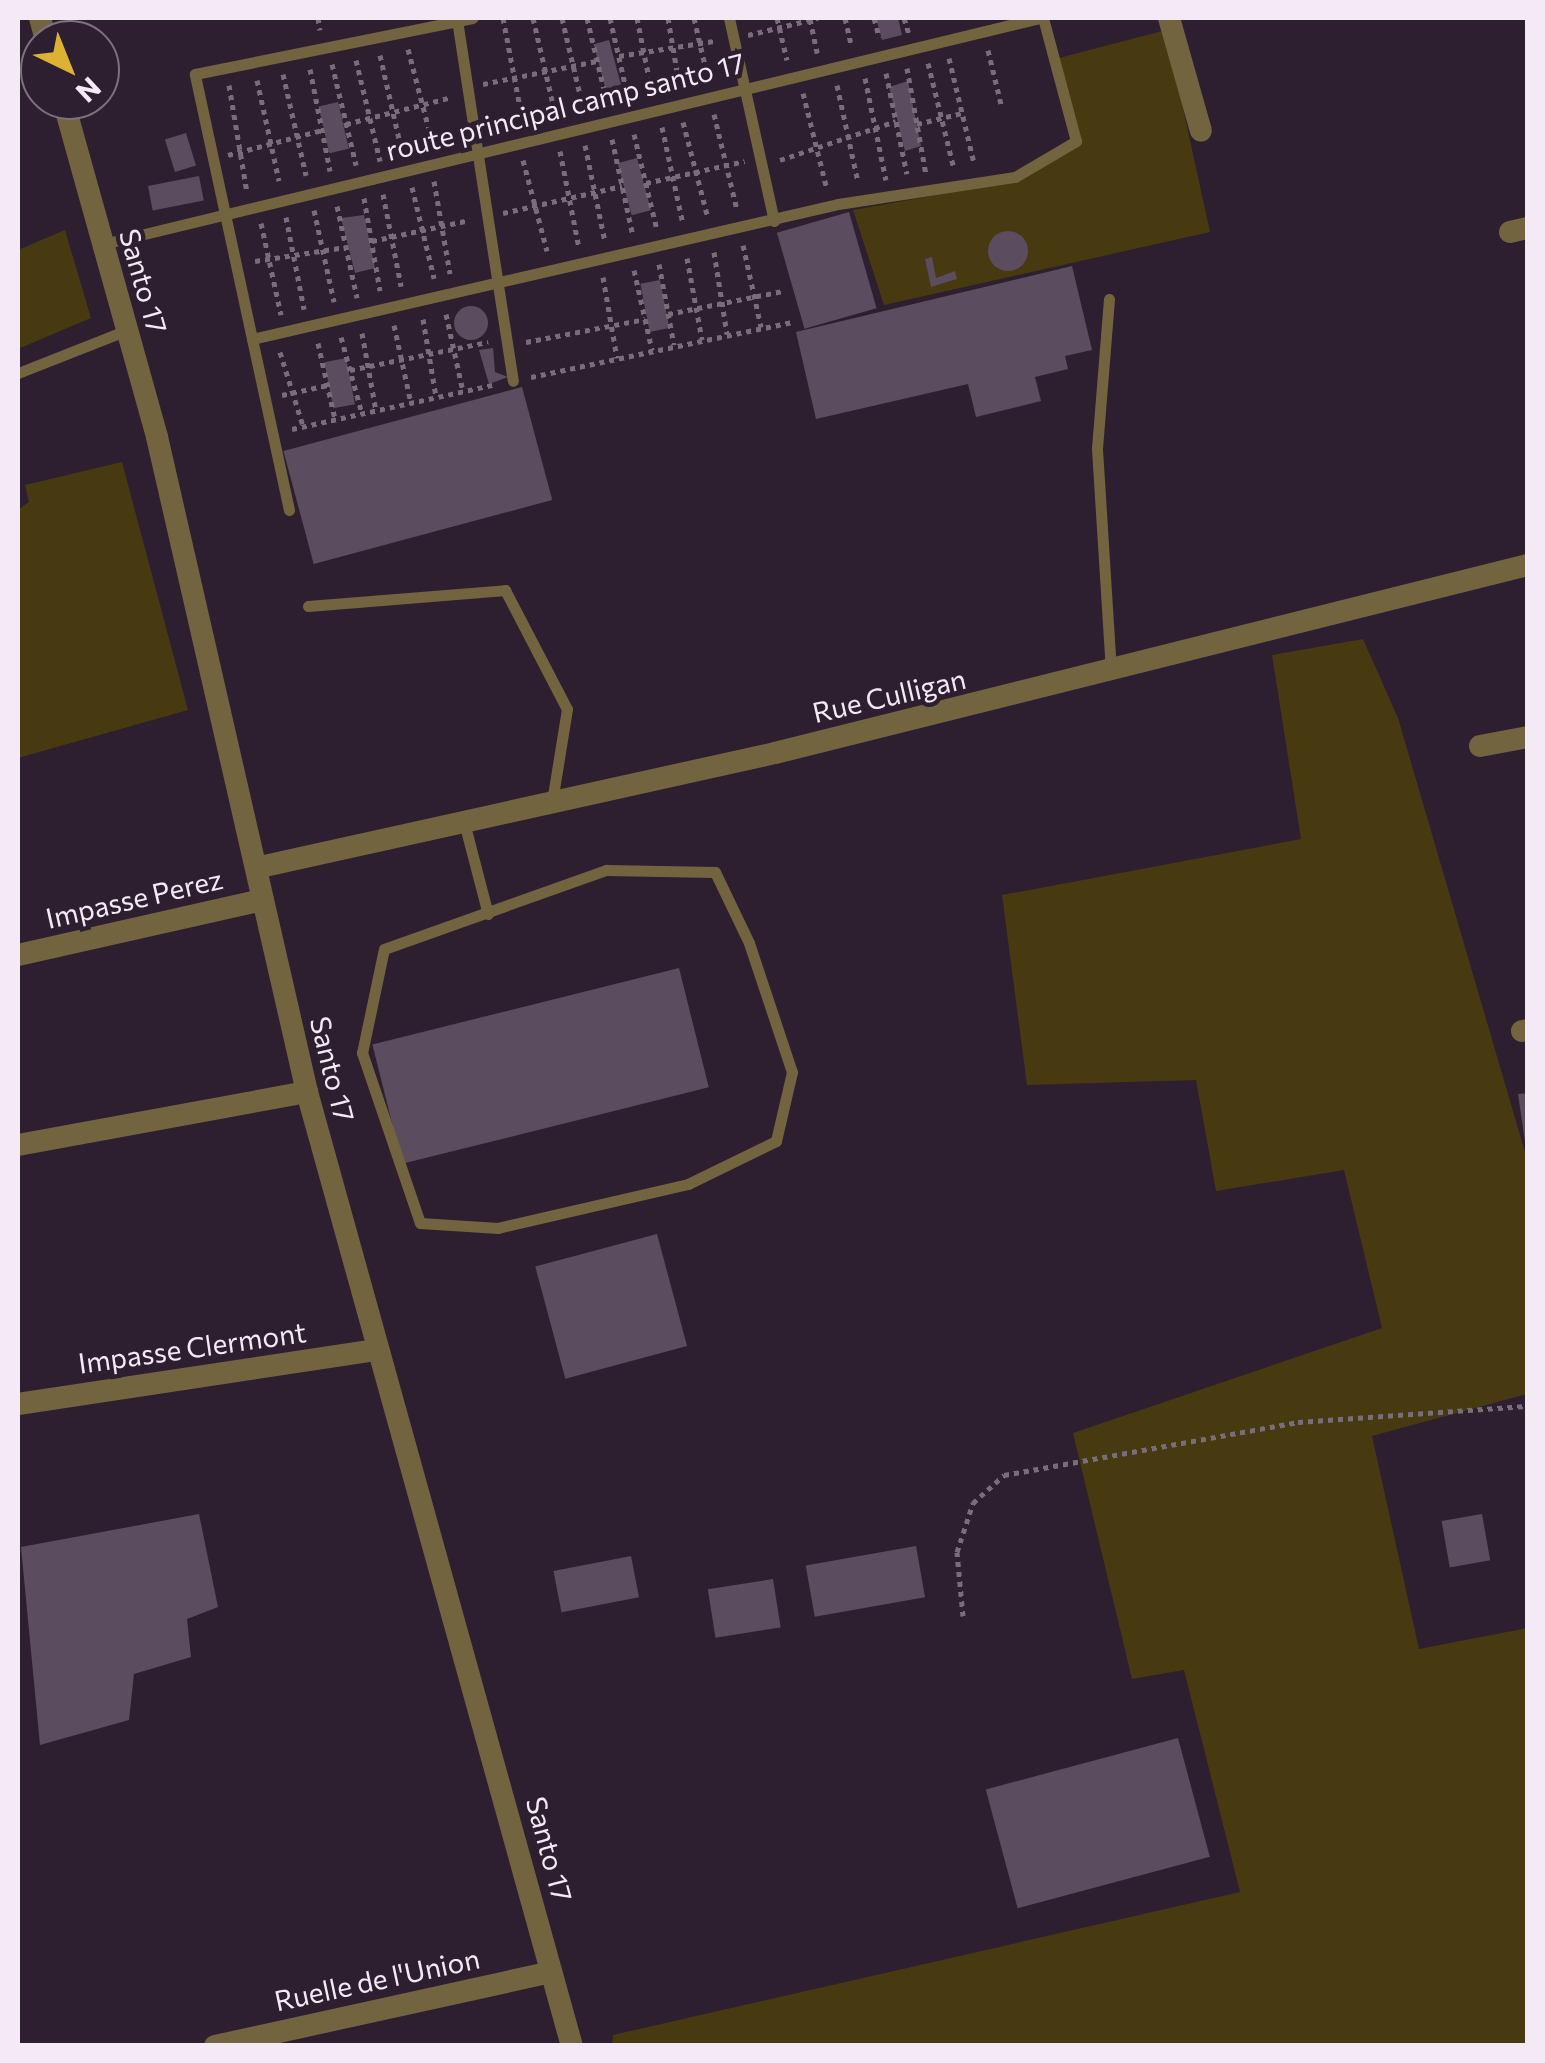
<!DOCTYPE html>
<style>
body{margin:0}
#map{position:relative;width:1545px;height:2063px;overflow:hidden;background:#2d1f30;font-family:Commissioner,sans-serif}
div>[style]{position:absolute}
.green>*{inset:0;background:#473910}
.building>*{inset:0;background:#5c4c5f;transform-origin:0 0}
.round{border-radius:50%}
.path>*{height:5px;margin-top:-2.5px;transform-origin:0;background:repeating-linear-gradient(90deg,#796d7c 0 5px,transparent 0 10px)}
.service>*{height:11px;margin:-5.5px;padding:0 5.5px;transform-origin:5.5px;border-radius:5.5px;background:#736440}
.minor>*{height:22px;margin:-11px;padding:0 11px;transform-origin:11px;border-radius:11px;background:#736440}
span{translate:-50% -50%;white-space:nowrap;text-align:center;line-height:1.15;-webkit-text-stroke:9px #2d1f30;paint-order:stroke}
.street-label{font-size:28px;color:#f4eaf5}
.frame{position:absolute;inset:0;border:20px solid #f4eaf5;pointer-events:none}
.north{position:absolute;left:20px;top:20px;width:100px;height:100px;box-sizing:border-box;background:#2d1f30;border:2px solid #7d707f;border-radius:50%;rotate:137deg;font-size:28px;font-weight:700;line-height:40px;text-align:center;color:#f4eaf5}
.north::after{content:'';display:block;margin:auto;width:35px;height:45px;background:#ddb233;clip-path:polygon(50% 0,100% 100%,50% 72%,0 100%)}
</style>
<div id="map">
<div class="green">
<div style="clip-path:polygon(1166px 30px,1210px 232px,884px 305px,853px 210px,1015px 181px,1081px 143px,1059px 58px)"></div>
<div style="clip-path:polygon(65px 230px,91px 318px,18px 349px,18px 250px)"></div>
<div style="clip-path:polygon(122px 462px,188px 710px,18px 758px,18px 510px,29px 502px,25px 485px)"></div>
<div style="clip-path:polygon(1363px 639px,1398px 718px,1527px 1159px,1527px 1394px,1372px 1436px,1419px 1649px,1527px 1628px,1527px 2045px,612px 2045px,613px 2035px,1240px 1892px,1184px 1670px,1132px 1679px,1073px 1433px,1382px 1328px,1344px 1170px,1216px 1191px,1196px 1080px,1027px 1085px,1002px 895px,1301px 839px,1272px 655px)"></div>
</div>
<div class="building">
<div style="clip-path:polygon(876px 18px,898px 18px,902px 35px,882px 40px)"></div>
<div style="left:609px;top:40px;width:53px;height:16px;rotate:75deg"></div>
<div style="clip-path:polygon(908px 81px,921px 146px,905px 151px,889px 87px)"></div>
<div style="left:338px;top:102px;width:48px;height:20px;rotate:77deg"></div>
<div style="left:186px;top:133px;width:34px;height:22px;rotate:73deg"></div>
<div style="left:637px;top:158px;width:54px;height:20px;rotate:75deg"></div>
<div style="left:199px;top:176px;width:25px;height:52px;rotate:79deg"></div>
<div style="left:849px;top:212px;width:100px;height:75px;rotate:74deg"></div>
<div style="clip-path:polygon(364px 215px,375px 268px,355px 273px,341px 218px)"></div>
<div class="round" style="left:988px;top:231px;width:40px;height:40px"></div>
<div style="clip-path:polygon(932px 257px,936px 278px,955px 271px,957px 279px,931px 287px,925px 259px)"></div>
<div style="clip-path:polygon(1072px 266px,1092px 350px,1065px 356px,1068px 369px,1035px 377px,1041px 401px,976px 417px,968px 384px,816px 419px,796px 332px)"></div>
<div style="left:660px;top:280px;width:49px;height:20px;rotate:79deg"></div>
<div class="round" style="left:454px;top:306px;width:34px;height:34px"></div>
<div style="clip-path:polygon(493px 348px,495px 372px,508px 377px,489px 384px,479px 350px)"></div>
<div style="left:346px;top:358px;width:47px;height:22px;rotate:79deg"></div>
<div style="left:522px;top:387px;width:117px;height:247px;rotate:75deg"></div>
<div style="left:679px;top:968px;width:123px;height:316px;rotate:76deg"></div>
<div style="clip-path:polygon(1528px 1093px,1528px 1142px,1525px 1142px,1518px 1094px)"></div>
<div style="left:657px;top:1234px;width:116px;height:126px;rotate:75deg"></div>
<div style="clip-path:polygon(199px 1514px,218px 1607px,187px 1619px,191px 1657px,134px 1674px,129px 1720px,40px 1745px,21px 1547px)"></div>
<div style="left:1482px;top:1514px;width:47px;height:41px;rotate:80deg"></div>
<div style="left:916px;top:1546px;width:52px;height:112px;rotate:80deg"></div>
<div style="left:631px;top:1556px;width:42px;height:79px;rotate:79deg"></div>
<div style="left:773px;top:1579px;width:49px;height:66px;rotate:81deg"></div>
<div style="left:1178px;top:1738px;width:123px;height:199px;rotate:75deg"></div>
</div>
<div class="path">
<div style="left:318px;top:18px;width:12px;rotate:81deg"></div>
<div style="left:503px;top:18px;width:107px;rotate:79.2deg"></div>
<div style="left:533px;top:18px;width:102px;rotate:76.9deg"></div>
<div style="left:562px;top:18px;width:97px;rotate:76.8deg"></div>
<div style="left:587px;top:18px;width:86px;rotate:76.6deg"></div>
<div style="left:610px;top:18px;width:81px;rotate:77.2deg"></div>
<div style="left:637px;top:18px;width:76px;rotate:78.7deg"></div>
<div style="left:668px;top:18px;width:72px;rotate:80.4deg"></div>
<div style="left:694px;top:18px;width:62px;rotate:76.9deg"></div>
<div style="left:777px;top:18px;width:43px;rotate:76.6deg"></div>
<div style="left:845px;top:18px;width:27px;rotate:77deg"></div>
<div style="left:874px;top:18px;width:20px;rotate:75deg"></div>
<div style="left:904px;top:18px;width:17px;rotate:73deg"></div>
<div style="left:810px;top:19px;width:35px;rotate:78deg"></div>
<div style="left:748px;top:35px;width:72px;rotate:-13.7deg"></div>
<div style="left:408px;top:49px;width:99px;rotate:75.4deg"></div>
<div style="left:988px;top:50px;width:56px;rotate:76.5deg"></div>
<div style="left:380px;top:55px;width:104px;rotate:77.2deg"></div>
<div style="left:619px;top:56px;width:96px;rotate:-9deg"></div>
<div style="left:949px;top:58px;width:108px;rotate:76.6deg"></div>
<div style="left:356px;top:60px;width:104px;rotate:76.6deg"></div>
<div style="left:928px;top:63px;width:109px;rotate:76.2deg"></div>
<div style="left:332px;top:64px;width:104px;rotate:76.6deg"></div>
<div style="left:907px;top:68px;width:109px;rotate:79.9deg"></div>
<div style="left:310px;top:69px;width:104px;rotate:78.9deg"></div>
<div style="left:886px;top:73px;width:103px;rotate:78.3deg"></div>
<div style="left:283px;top:74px;width:104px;rotate:77.2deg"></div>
<div style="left:865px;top:78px;width:104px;rotate:78.4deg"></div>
<div style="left:257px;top:80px;width:103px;rotate:77.7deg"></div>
<div style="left:483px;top:84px;width:116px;rotate:-11.4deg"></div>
<div style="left:229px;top:85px;width:109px;rotate:80.5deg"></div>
<div style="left:837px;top:85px;width:99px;rotate:77.8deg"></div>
<div style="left:803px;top:93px;width:99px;rotate:76deg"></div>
<div style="left:714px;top:114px;width:99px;rotate:76.5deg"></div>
<div style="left:683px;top:122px;width:99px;rotate:75.4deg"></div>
<div style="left:346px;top:124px;width:109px;rotate:-14.3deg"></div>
<div style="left:917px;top:124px;width:46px;rotate:-13.7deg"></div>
<div style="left:662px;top:127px;width:99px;rotate:77.8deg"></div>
<div style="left:634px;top:134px;width:99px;rotate:76.5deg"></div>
<div style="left:612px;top:139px;width:99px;rotate:77.8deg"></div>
<div style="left:585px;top:145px;width:99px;rotate:78.3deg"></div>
<div style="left:560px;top:151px;width:99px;rotate:78.9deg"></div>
<div style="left:228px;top:155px;width:97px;rotate:-14.9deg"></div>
<div style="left:523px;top:160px;width:94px;rotate:75.2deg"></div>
<div style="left:780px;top:160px;width:122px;rotate:-18.6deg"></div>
<div style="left:434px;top:181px;width:94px;rotate:80.2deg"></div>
<div style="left:646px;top:183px;width:101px;rotate:-12.5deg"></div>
<div style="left:412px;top:187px;width:94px;rotate:76.4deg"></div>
<div style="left:383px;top:194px;width:94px;rotate:78.9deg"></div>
<div style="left:364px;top:198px;width:94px;rotate:80.2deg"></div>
<div style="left:337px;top:206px;width:94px;rotate:77.7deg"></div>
<div style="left:314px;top:210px;width:94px;rotate:77.7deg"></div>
<div style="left:503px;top:213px;width:122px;rotate:-12.8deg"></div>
<div style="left:286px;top:217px;width:94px;rotate:78.9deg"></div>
<div style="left:261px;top:223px;width:94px;rotate:77.7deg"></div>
<div style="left:372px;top:241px;width:100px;rotate:-12.1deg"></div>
<div style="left:743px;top:245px;width:84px;rotate:77.6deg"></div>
<div style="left:714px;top:252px;width:83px;rotate:81deg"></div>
<div style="left:687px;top:258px;width:83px;rotate:79.6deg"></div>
<div style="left:255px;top:261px;width:92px;rotate:-8.7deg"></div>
<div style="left:659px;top:264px;width:82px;rotate:79.5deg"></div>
<div style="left:634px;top:270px;width:82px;rotate:77.3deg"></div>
<div style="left:603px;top:277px;width:82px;rotate:80.2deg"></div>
<div style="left:446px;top:314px;width:79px;rotate:77.6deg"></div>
<div style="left:668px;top:314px;width:117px;rotate:-11.3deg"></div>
<div style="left:423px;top:319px;width:79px;rotate:80.5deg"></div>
<div style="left:394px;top:325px;width:80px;rotate:77.7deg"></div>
<div style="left:362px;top:333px;width:79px;rotate:79.8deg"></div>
<div style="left:341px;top:337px;width:80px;rotate:74.7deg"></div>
<div style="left:526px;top:342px;width:121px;rotate:-10.9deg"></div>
<div style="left:318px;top:343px;width:78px;rotate:77.4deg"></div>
<div style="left:280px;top:352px;width:77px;rotate:72.7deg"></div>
<div style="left:350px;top:370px;width:141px;rotate:-11.5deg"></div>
<div style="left:531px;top:377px;width:267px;rotate:-11.9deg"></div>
<div style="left:282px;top:395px;width:47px;rotate:-12.3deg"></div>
<div style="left:292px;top:429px;width:209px;rotate:-12.4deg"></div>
<div style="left:963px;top:1616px;width:64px;rotate:-95.4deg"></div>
<div style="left:957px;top:1552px;width:52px;rotate:-71.9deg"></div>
<div style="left:973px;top:1503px;width:42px;rotate:-42.1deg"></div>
<div style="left:1004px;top:1475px;width:299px;rotate:-10.2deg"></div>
<div style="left:1298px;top:1422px;width:231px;rotate:-4deg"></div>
</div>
<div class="service">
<div style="left:729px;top:18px;width:208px;rotate:77.5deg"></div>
<div style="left:457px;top:20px;width:365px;rotate:81.2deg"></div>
<div style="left:103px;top:244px;width:963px;rotate:-13.57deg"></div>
<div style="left:1109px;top:299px;width:150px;rotate:94.6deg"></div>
<div style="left:1097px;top:449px;width:224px;rotate:86.4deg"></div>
<div style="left:252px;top:339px;width:601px;rotate:-12.97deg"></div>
<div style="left:838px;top:204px;width:179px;rotate:-8.7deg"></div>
<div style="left:1015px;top:177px;width:71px;rotate:-30.5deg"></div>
<div style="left:1076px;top:141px;width:127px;rotate:-105deg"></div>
<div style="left:18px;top:373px;width:117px;rotate:-21.5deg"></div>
<div style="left:289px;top:510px;width:446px;rotate:-102.2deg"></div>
<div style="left:195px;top:74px;width:283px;rotate:-11.4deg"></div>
<div style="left:308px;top:606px;width:198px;rotate:-4.6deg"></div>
<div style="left:505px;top:590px;width:134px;rotate:62.5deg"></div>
<div style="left:567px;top:709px;width:94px;rotate:99.2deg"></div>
<div style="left:465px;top:826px;width:91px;rotate:75.4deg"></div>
<div style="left:606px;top:870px;width:109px;rotate:1.1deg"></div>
<div style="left:715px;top:872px;width:79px;rotate:64.4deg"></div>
<div style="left:749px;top:943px;width:136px;rotate:71.6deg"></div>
<div style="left:792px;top:1072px;width:71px;rotate:103.1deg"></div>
<div style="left:776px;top:1141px;width:98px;rotate:154deg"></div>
<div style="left:688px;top:1184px;width:195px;rotate:167deg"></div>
<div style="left:498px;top:1228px;width:78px;rotate:-176.3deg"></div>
<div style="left:420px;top:1223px;width:180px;rotate:-108.8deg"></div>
<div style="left:362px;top:1053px;width:106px;rotate:-78.1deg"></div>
<div style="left:384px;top:949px;width:236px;rotate:-19.6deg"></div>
</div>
<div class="minor">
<div style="left:40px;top:18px;width:23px;rotate:75deg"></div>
<div style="left:1169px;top:18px;width:117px;rotate:74.2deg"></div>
<div style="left:63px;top:100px;width:350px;rotate:74.4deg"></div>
<div style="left:157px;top:437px;width:672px;rotate:77.1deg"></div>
<div style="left:307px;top:1092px;width:990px;rotate:74.48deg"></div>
<div style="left:1510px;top:232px;width:18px;rotate:-13deg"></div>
<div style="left:1480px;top:746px;width:49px;rotate:-10.6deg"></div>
<div style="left:260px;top:867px;width:527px;rotate:-12.48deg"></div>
<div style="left:775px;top:753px;width:776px;rotate:-14.02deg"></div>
<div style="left:18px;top:955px;width:251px;rotate:-12.7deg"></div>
<div style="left:1522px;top:1031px;width:6px;rotate:-9deg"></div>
<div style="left:18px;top:1145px;width:294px;rotate:-10.4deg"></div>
<div style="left:18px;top:1404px;width:361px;rotate:-8.6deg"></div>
<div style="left:215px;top:2046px;width:344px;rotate:-12.4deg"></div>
</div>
<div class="street-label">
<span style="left:565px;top:106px;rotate:-14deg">route principal camp santo 17</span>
<span style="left:144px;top:281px;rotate:74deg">Santo 17</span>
<span style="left:889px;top:695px;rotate:-13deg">Rue Culligan</span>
<span style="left:134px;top:898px;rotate:-13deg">Impasse Perez</span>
<span style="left:333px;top:1069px;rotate:76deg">Santo 17</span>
<span style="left:192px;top:1347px;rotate:-8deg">Impasse Clermont</span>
<span style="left:550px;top:1849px;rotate:75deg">Santo 17</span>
<span style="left:377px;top:1979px;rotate:-12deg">Ruelle de l'Union</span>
</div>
<div class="frame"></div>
<div class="north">N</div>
</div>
